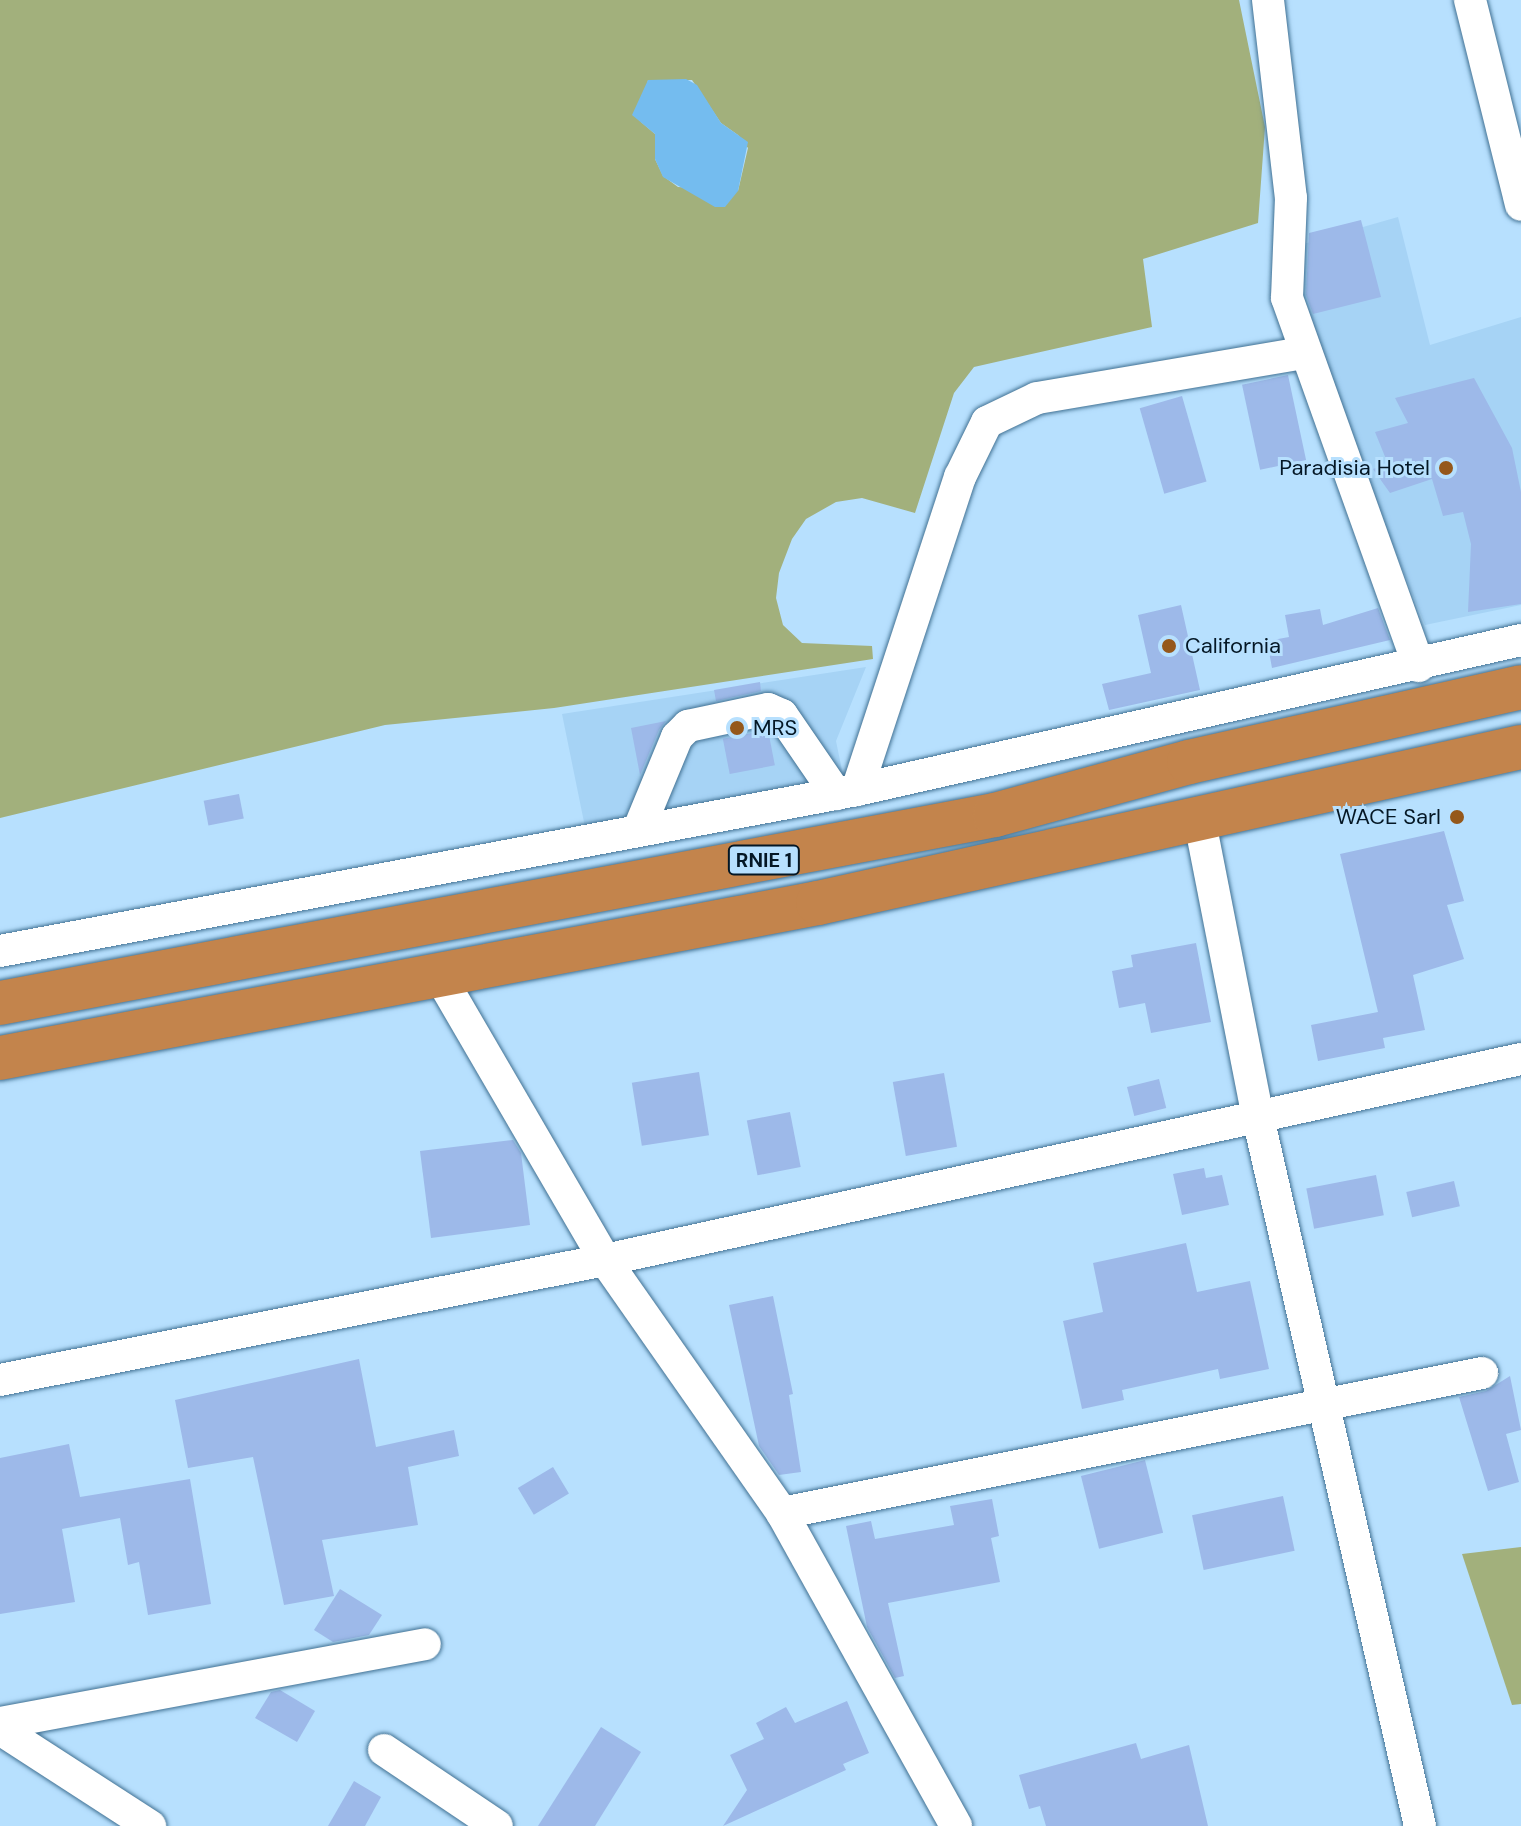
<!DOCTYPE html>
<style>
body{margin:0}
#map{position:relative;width:1521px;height:1826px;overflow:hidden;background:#b7e0fe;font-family:"DM Sans",sans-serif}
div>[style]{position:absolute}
.built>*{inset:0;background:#a6d3f5}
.green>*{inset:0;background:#a2b07c}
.water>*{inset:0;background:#74bcef}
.building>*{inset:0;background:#9db9e9;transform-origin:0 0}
.roads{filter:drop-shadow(0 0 2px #417193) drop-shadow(0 0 2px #417193)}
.minor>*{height:32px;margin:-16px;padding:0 16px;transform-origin:16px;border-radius:16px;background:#fff}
.highway>*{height:44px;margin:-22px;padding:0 22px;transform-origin:22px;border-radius:22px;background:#c3844c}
.dots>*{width:22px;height:22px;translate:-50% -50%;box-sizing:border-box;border:4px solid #b7e0fe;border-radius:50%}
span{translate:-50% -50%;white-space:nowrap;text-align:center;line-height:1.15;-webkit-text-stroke:6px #b7e0fe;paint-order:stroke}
.shield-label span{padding:2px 6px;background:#b7e0fe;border:2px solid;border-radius:6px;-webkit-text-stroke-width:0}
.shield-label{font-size:20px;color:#041725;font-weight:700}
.poi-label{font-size:22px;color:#041725}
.right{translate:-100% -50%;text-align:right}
.left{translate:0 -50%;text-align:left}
</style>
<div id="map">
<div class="built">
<div style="clip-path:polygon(1398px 217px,1430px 345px,1521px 317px,1521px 605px,1425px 625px,1339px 412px,1286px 249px)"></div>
<div style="clip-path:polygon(866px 667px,836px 741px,843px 775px,585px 827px,562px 714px)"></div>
</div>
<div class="green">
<div style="clip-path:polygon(evenodd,0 0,1239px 0,1265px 127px,1258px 223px,1143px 259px,1152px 327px,974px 367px,954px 393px,915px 513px,862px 498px,836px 502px,806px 519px,792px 539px,779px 573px,776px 598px,783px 625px,802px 643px,872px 646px,873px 659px,554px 708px,385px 725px,0 818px,0 0,648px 80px,692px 80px,721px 123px,738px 135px,748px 148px,738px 191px,678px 187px,663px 176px,655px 159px,655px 134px,641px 122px,648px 80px)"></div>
<div style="clip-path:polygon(1521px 1547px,1521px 1704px,1512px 1705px,1462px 1554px)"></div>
</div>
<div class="water">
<div style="clip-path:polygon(686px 79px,697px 85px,721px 123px,748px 142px,738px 191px,725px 207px,715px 207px,663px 177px,655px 159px,655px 134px,632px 115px,648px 80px)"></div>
</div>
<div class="building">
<div style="clip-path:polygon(1361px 220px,1381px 297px,1313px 314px,1306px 295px,1309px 233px)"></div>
<div style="left:1288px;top:375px;width:87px;height:47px;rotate:78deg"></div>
<div style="clip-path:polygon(1474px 378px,1512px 448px,1521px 492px,1521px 604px,1468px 612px,1471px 544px,1463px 512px,1443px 516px,1432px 479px,1390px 493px,1373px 469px,1388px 464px,1375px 432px,1408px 423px,1395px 398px)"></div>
<div style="left:1182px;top:396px;width:89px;height:44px;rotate:74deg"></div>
<div style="clip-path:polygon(1181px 605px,1200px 690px,1109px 710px,1102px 684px,1151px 673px,1138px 615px)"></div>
<div style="clip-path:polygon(1378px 608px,1390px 640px,1272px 668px,1267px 641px,1289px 637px,1285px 615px,1320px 609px,1323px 625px)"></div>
<div style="clip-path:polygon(760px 682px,761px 691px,716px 701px,714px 690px)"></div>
<div style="clip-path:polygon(666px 721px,659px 730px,640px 775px,631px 728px)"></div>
<div style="left:768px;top:730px;width:36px;height:46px;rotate:79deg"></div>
<div style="left:239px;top:794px;width:25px;height:36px;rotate:79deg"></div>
<div style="clip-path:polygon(1444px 831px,1464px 901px,1447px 905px,1464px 959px,1413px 975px,1425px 1030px,1383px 1038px,1385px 1048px,1318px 1061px,1311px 1025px,1378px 1012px,1340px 854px)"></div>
<div style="clip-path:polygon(1196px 943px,1211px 1022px,1151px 1033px,1145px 1003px,1119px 1008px,1112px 971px,1133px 967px,1131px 955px)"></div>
<div style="left:699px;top:1072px;width:64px;height:68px;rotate:81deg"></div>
<div style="left:944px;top:1073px;width:75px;height:52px;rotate:80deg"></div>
<div style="left:1159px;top:1079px;width:30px;height:33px;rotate:76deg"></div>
<div style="left:790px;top:1112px;width:56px;height:44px;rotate:79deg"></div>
<div style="clip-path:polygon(513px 1140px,521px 1153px,530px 1225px,431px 1238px,420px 1151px)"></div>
<div style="clip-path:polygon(1204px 1168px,1206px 1178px,1222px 1175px,1229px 1205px,1182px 1215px,1173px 1174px)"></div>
<div style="left:1376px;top:1175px;width:41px;height:71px;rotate:79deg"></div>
<div style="left:1454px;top:1181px;width:26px;height:49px;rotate:77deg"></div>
<div style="clip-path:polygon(1186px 1243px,1197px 1292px,1250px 1281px,1269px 1369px,1220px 1379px,1218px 1369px,1122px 1390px,1124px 1400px,1082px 1409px,1063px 1321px,1103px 1312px,1093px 1263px)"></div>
<div style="clip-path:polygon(773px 1296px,793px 1394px,789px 1395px,801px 1472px,779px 1475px,759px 1446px,729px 1305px)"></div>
<div style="clip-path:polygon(359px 1359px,376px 1447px,454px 1430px,459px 1456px,408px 1467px,418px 1525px,322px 1540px,334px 1596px,284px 1605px,253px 1457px,188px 1468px,175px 1400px)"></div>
<div style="clip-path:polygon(1510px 1376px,1521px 1430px,1506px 1434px,1519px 1482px,1488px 1491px,1459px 1397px,1486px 1391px)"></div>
<div style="clip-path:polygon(69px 1444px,80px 1497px,190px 1479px,211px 1604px,148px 1615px,139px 1562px,128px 1565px,120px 1518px,62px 1529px,75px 1602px,0 1614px,0 1458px)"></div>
<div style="left:1145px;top:1460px;width:75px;height:66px;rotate:76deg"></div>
<div style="left:553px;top:1467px;width:31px;height:41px;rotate:59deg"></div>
<div style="left:1283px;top:1496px;width:56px;height:93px;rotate:78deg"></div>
<div style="clip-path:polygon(992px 1499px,999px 1536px,991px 1538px,1000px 1582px,888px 1603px,904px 1676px,895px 1678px,867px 1627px,846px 1526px,871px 1521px,875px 1539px,954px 1525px,950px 1506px)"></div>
<div style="clip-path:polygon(340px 1589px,382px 1615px,369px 1635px,333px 1642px,314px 1630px)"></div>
<div style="clip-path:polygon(280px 1690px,315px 1711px,297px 1742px,255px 1718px,271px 1692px)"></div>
<div style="clip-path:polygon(847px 1701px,869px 1753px,843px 1764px,846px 1770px,723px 1826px,747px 1790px,730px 1755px,764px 1739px,756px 1723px,786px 1707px,795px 1723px)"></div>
<div style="clip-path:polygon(601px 1727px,641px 1752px,595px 1826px,538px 1826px)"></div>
<div style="clip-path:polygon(1136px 1743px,1141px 1759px,1189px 1745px,1208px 1826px,1046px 1826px,1040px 1806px,1029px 1809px,1019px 1775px)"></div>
<div style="clip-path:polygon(354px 1781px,381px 1797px,365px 1826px,328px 1826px)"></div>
</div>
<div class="roads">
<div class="minor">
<div style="left:1268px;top:0;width:199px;rotate:83.4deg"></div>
<div style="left:1291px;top:198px;width:100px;rotate:92.3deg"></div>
<div style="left:1287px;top:298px;width:391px;rotate:70.3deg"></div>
<div style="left:1470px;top:0;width:211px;rotate:76deg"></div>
<div style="left:857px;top:790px;width:330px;rotate:-71.8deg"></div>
<div style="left:960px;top:477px;width:61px;rotate:-63.9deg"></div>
<div style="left:987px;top:422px;width:55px;rotate:-25.6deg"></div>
<div style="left:1037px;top:398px;width:271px;rotate:-9.6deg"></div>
<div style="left:1200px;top:822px;width:297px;rotate:78.9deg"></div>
<div style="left:1257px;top:1113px;width:731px;rotate:77.12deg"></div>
<div style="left:638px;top:831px;width:102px;rotate:-67.5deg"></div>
<div style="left:677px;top:737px;width:16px;rotate:-45deg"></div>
<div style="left:688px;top:726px;width:82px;rotate:-12deg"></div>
<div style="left:768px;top:709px;width:15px;rotate:23deg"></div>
<div style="left:782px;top:715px;width:96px;rotate:55.6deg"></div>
<div style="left:0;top:951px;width:872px;rotate:-10.64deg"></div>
<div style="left:857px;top:790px;width:681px;rotate:-12.73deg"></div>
<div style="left:439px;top:975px;width:330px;rotate:59.8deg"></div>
<div style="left:605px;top:1260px;width:309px;rotate:55deg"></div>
<div style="left:782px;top:1513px;width:358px;rotate:60.9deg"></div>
<div style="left:0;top:1380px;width:617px;rotate:-11.22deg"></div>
<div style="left:605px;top:1260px;width:938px;rotate:-12.38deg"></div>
<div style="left:782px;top:1513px;width:714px;rotate:-11.31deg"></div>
<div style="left:0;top:1723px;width:432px;rotate:-10.5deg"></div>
<div style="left:0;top:1729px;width:179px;rotate:32.9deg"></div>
<div style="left:384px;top:1750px;width:136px;rotate:33.9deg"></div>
</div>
<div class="highway">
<div style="left:0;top:1003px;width:1013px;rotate:-10.7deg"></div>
<div style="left:995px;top:815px;width:201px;rotate:-15.3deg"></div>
<div style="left:1189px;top:762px;width:340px;rotate:-12.7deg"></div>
<div style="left:0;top:1058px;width:833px;rotate:-10.73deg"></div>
<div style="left:818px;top:903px;width:720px;rotate:-12.51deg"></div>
</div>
</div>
<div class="dots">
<div style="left:1446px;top:468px;background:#95581b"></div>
<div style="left:1169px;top:646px;background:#95581b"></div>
<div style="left:737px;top:728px;background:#95581b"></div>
<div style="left:1457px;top:817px;background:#95581b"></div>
</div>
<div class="shield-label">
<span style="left:764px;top:860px">RNIE 1</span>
</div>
<div class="poi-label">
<span class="right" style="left:1430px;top:468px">Paradisia Hotel</span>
<span class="left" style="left:1185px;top:646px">California</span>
<span class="left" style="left:753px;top:728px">MRS</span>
<span class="right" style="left:1441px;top:817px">WACE Sarl</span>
</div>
</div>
